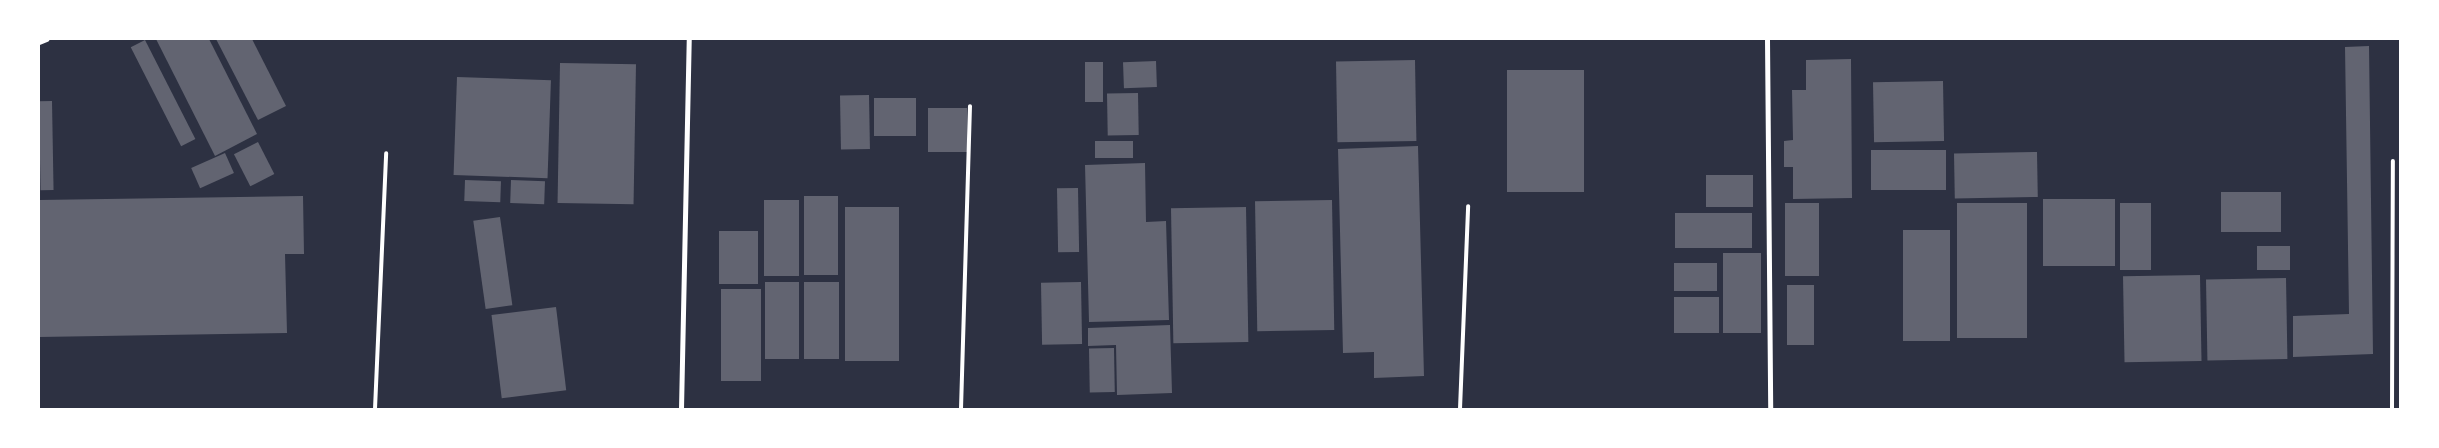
<!DOCTYPE html>
<style>
body{margin:0}
#map{position:relative;width:2439px;height:448px;overflow:hidden;background:#2d3142;font-family:"DM Sans",sans-serif}
div>[style]{position:absolute}
.building>*{inset:0;background:#626471;transform-origin:0 0}
.service>*{height:4px;margin:-2px;padding:0 2px;transform-origin:2px;border-radius:2px;background:#fff}
.minor>*{height:5px;margin:-2.5px;padding:0 2.5px;transform-origin:2.5px;border-radius:2.5px;background:#fff}
span{translate:-50% -50%;white-space:nowrap;text-align:center;line-height:1.15;-webkit-text-stroke:4px #fff;paint-order:stroke}
.frame{position:absolute;inset:0;border:40px solid #fff;pointer-events:none}
</style>
<div id="map">
<div class="building">
<div style="clip-path:polygon(156px 39px,209px 39px,257px 134px,215px 156px)"></div>
<div style="clip-path:polygon(216px 39px,252px 39px,286px 106px,258px 120px)"></div>
<div style="left:145px;top:40px;width:111px;height:16px;rotate:63deg"></div>
<div style="clip-path:polygon(2369px 46px,2373px 354px,2293px 357px,2293px 316px,2349px 314px,2345px 47px)"></div>
<div style="clip-path:polygon(1851px 59px,1852px 198px,1793px 199px,1793px 167px,1784px 167px,1784px 141px,1793px 140px,1792px 90px,1806px 90px,1806px 60px)"></div>
<div style="left:1415px;top:60px;width:81px;height:79px;rotate:89deg"></div>
<div style="left:1156px;top:61px;width:26px;height:33px;rotate:88deg"></div>
<div style="left:1085px;top:62px;width:18px;height:40px"></div>
<div style="left:560px;top:63px;width:76px;height:140px;rotate:1deg"></div>
<div style="left:1584px;top:70px;width:122px;height:77px;rotate:90deg"></div>
<div style="left:457px;top:77px;width:94px;height:98px;rotate:2deg"></div>
<div style="left:1943px;top:81px;width:60px;height:70px;rotate:89deg"></div>
<div style="left:1138px;top:93px;width:42px;height:31px;rotate:89deg"></div>
<div style="left:869px;top:95px;width:54px;height:29px;rotate:89deg"></div>
<div style="left:874px;top:98px;width:42px;height:38px"></div>
<div style="left:52px;top:101px;width:89px;height:13px;rotate:89deg"></div>
<div style="left:928px;top:108px;width:39px;height:44px"></div>
<div style="left:1133px;top:141px;width:17px;height:38px;rotate:90deg"></div>
<div style="left:258px;top:142px;width:36px;height:27px;rotate:63deg"></div>
<div style="clip-path:polygon(1418px 146px,1424px 376px,1374px 378px,1374px 352px,1343px 353px,1338px 149px)"></div>
<div style="left:1871px;top:150px;width:75px;height:40px"></div>
<div style="left:2037px;top:152px;width:45px;height:83px;rotate:89deg"></div>
<div style="left:225px;top:153px;width:22px;height:37px;rotate:66deg"></div>
<div style="clip-path:polygon(1145px 163px,1146px 222px,1166px 221px,1169px 320px,1089px 322px,1085px 165px)"></div>
<div style="left:1706px;top:175px;width:47px;height:32px"></div>
<div style="left:465px;top:180px;width:36px;height:21px;rotate:2deg"></div>
<div style="left:511px;top:180px;width:34px;height:23px;rotate:2deg"></div>
<div style="left:1078px;top:188px;width:64px;height:21px;rotate:89deg"></div>
<div style="left:2281px;top:192px;width:40px;height:60px;rotate:90deg"></div>
<div style="clip-path:polygon(303px 196px,304px 254px,285px 254px,287px 333px,39px 337px,39px 200px)"></div>
<div style="left:804px;top:196px;width:34px;height:79px"></div>
<div style="left:2043px;top:199px;width:72px;height:67px"></div>
<div style="left:764px;top:200px;width:35px;height:76px"></div>
<div style="left:1332px;top:200px;width:130px;height:77px;rotate:89deg"></div>
<div style="left:1785px;top:203px;width:34px;height:73px"></div>
<div style="left:1957px;top:203px;width:70px;height:135px"></div>
<div style="left:2151px;top:203px;width:67px;height:31px;rotate:90deg"></div>
<div style="left:845px;top:207px;width:54px;height:154px"></div>
<div style="left:1246px;top:207px;width:135px;height:75px;rotate:89deg"></div>
<div style="left:1752px;top:213px;width:35px;height:77px;rotate:90deg"></div>
<div style="left:500px;top:217px;width:89px;height:27px;rotate:82deg"></div>
<div style="left:1903px;top:230px;width:47px;height:111px"></div>
<div style="left:719px;top:231px;width:39px;height:53px"></div>
<div style="left:2257px;top:246px;width:33px;height:24px"></div>
<div style="left:1761px;top:253px;width:80px;height:38px;rotate:90deg"></div>
<div style="left:1674px;top:263px;width:43px;height:28px"></div>
<div style="left:2200px;top:275px;width:86px;height:77px;rotate:89deg"></div>
<div style="left:2286px;top:278px;width:81px;height:80px;rotate:89deg"></div>
<div style="left:765px;top:282px;width:34px;height:77px"></div>
<div style="left:804px;top:282px;width:35px;height:77px"></div>
<div style="left:1081px;top:282px;width:62px;height:40px;rotate:89deg"></div>
<div style="left:1787px;top:285px;width:27px;height:60px"></div>
<div style="left:721px;top:289px;width:40px;height:92px"></div>
<div style="left:1674px;top:297px;width:45px;height:36px"></div>
<div style="left:556px;top:307px;width:84px;height:65px;rotate:83deg"></div>
<div style="clip-path:polygon(1170px 325px,1172px 393px,1117px 395px,1116px 345px,1088px 346px,1088px 328px)"></div>
<div style="left:1114px;top:348px;width:44px;height:25px;rotate:89deg"></div>
</div>
<div class="service">
<div style="left:375px;top:409px;width:256px;rotate:-87.5deg"></div>
<div style="left:961px;top:409px;width:303px;rotate:-88.3deg"></div>
<div style="left:1460px;top:409px;width:203px;rotate:-87.7deg"></div>
<div style="left:2392px;top:409px;width:248px;rotate:-89.8deg"></div>
</div>
<div class="minor">
<div style="left:1767px;top:39px;width:370px;rotate:89.5deg"></div>
<div style="left:39px;top:42px;width:8px;rotate:-23deg"></div>
<div style="left:681px;top:409px;width:370px;rotate:-88.8deg"></div>
</div>
<div class="frame"></div>
</div>
